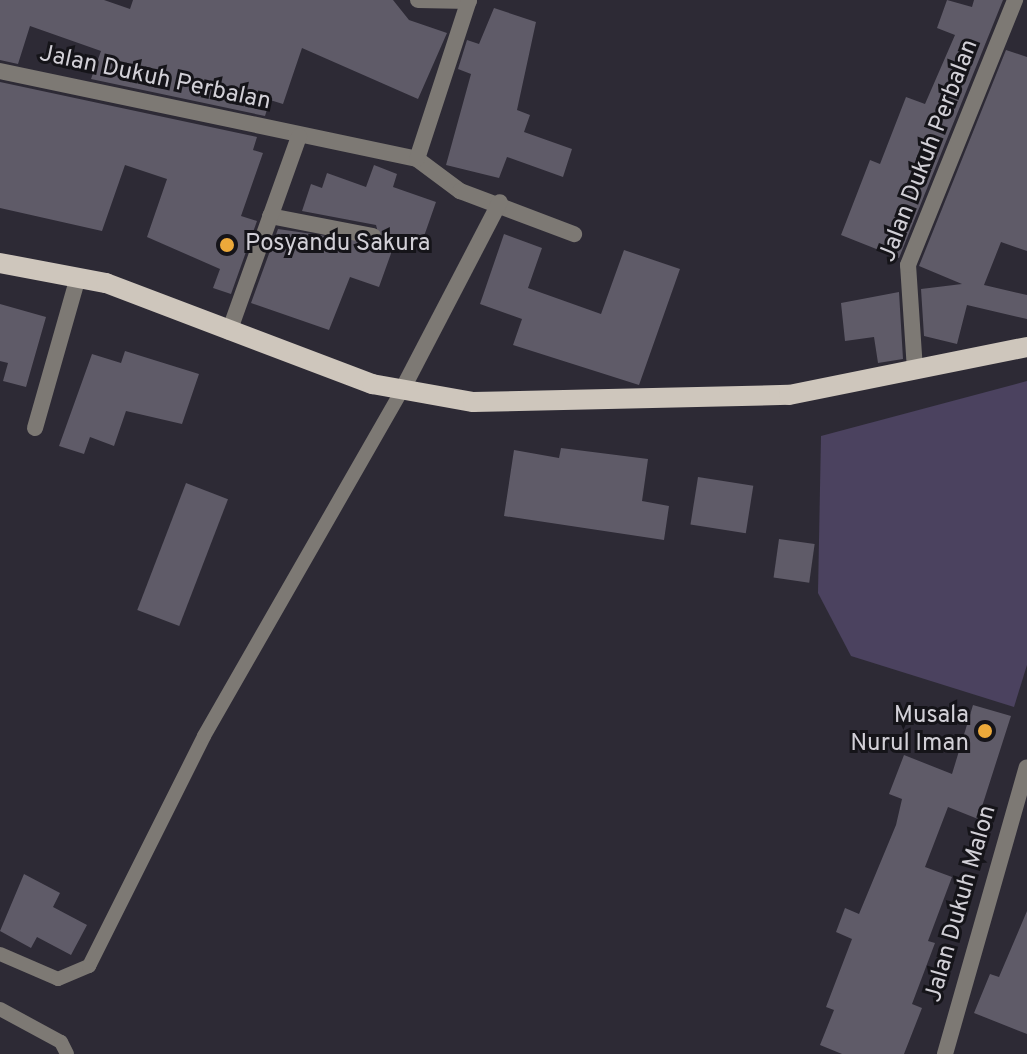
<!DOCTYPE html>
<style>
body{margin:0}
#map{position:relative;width:1027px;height:1054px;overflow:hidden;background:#2d2a35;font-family:Overpass,sans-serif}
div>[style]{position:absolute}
.green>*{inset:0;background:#4b425f}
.building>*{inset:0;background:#5f5b68;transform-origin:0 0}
.service>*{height:14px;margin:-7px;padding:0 7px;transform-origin:7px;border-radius:7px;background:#7d7974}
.minor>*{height:16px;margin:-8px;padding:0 8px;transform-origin:8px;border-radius:8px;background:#7d7974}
.tertiary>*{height:16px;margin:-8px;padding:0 8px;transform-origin:8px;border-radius:8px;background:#7d7974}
.primary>*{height:20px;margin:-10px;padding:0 10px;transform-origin:10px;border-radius:10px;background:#cec6bc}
.dots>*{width:22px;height:22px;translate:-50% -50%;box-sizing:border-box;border:4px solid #151419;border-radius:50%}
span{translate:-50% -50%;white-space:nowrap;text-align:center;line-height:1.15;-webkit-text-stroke:6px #151419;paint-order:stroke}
.street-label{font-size:24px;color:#d2d0d7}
.poi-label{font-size:24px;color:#d2d0d7}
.left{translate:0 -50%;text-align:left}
.right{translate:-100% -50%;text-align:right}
</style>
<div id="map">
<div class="green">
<div style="clip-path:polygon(1027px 381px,1027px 665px,1014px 707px,851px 656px,818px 593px,821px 436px)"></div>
</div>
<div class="building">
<div style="clip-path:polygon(0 0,104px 0,130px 9px,133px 0,393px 0,409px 20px,447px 33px,418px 99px,302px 48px,283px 104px,270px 100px,265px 116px,91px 79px,101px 51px,30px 26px,18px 64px,0 60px)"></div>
<div style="clip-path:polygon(947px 0,972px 7px,974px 0,1003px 0,899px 258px,841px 235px,870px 160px,880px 164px,906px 97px,925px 104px,955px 35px,937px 28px)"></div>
<div style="clip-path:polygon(494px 8px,536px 22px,517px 110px,530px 115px,524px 132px,572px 149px,563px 177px,507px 157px,499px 178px,446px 165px,471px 74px,458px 69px,467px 40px,479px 44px)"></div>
<div style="clip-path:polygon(1006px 50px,1027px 57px,1027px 251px,1001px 242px,984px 285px,1027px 295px,1027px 319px,967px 305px,957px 344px,924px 336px,921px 289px,962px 284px,919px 266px)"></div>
<div style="clip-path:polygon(0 82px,257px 137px,253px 150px,263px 153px,241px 216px,257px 221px,231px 294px,213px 288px,220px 269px,147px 237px,167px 179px,125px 165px,102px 231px,0 208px)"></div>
<div style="clip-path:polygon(374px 165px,397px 174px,393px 187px,436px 202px,422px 242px,398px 234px,379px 287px,350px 277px,329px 330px,251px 303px,278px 229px,381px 244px,376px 225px,302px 211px,311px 184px,322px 188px,327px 173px,366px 187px)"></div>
<div style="clip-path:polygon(504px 234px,542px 248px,528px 288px,601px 314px,624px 250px,680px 269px,639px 385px,513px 345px,522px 319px,480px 304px)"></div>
<div style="clip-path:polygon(899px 292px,903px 359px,878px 363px,874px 337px,845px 341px,841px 303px)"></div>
<div style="clip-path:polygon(0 304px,46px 317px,26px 387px,3px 381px,8px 363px,0 361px)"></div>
<div style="clip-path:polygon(125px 351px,199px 374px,182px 424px,126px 411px,114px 446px,90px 437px,84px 454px,59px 446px,92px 354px,121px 363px)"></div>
<div style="clip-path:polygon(561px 448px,648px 459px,642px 501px,669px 506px,664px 540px,504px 516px,514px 450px,559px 458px)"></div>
<div style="left:698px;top:477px;width:56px;height:48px;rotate:9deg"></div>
<div style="left:186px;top:483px;width:45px;height:136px;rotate:21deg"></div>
<div style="left:779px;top:539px;width:36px;height:39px;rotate:8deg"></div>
<div style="clip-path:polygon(973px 705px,1011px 716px,978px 819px,948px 807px,925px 867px,952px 877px,928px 941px,935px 943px,912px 1004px,922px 1008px,904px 1054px,842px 1054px,820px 1045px,834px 1010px,826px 1007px,852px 939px,836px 932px,845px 908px,859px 914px,896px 825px,902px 799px,889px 794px,904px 755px,952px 774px)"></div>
<div style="clip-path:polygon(24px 874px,60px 893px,53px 907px,87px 925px,71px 955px,37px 937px,31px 948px,0 931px)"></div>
<div style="clip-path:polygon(1027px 911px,1027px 1034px,974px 1013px,990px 974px,999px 977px)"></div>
</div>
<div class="service">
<div style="left:0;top:954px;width:63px;rotate:23.3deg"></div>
<div style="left:58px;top:979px;width:34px;rotate:-23deg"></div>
<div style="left:89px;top:966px;width:257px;rotate:-63.4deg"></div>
<div style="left:204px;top:736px;width:396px;rotate:-60.2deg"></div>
<div style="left:0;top:1009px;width:69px;rotate:28.4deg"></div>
<div style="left:61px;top:1042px;width:13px;rotate:63deg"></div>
</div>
<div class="minor">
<div style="left:418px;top:0;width:51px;rotate:1.1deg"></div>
<div style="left:0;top:71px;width:426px;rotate:11.9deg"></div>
<div style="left:417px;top:159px;width:54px;rotate:36.7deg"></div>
<div style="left:460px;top:191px;width:122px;rotate:20.7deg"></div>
<div style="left:417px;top:159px;width:167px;rotate:-71.9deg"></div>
<div style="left:270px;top:216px;width:105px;rotate:11deg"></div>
<div style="left:229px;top:332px;width:208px;rotate:-70.3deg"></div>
<div style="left:915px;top:370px;width:105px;rotate:-93.8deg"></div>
<div style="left:908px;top:265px;width:286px;rotate:-68deg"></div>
<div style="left:401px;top:392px;width:214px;rotate:-62.5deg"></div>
<div style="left:35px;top:428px;width:157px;rotate:-74.1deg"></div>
</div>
<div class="tertiary">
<div style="left:945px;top:1054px;width:298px;rotate:-74.1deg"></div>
</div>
<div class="primary">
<div style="left:0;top:263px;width:108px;rotate:10.7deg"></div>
<div style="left:106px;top:283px;width:285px;rotate:20.8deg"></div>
<div style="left:372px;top:384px;width:103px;rotate:10.1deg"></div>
<div style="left:473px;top:402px;width:316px;rotate:-1.3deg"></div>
<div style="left:789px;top:395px;width:243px;rotate:-11.4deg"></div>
</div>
<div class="dots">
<div style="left:227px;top:245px;background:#eca93a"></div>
<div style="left:985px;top:731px;background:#eca93a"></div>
</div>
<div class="street-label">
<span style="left:155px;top:79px;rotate:12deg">Jalan Dukuh Perbalan</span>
<span style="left:930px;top:151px;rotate:-69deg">Jalan Dukuh Perbalan</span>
<span style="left:962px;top:904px;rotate:-74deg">Jalan Dukuh Malon</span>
</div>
<div class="poi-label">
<span class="left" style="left:245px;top:245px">Posyandu Sakura</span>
<span class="right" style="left:969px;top:731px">Musala<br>Nurul Iman</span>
</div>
</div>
